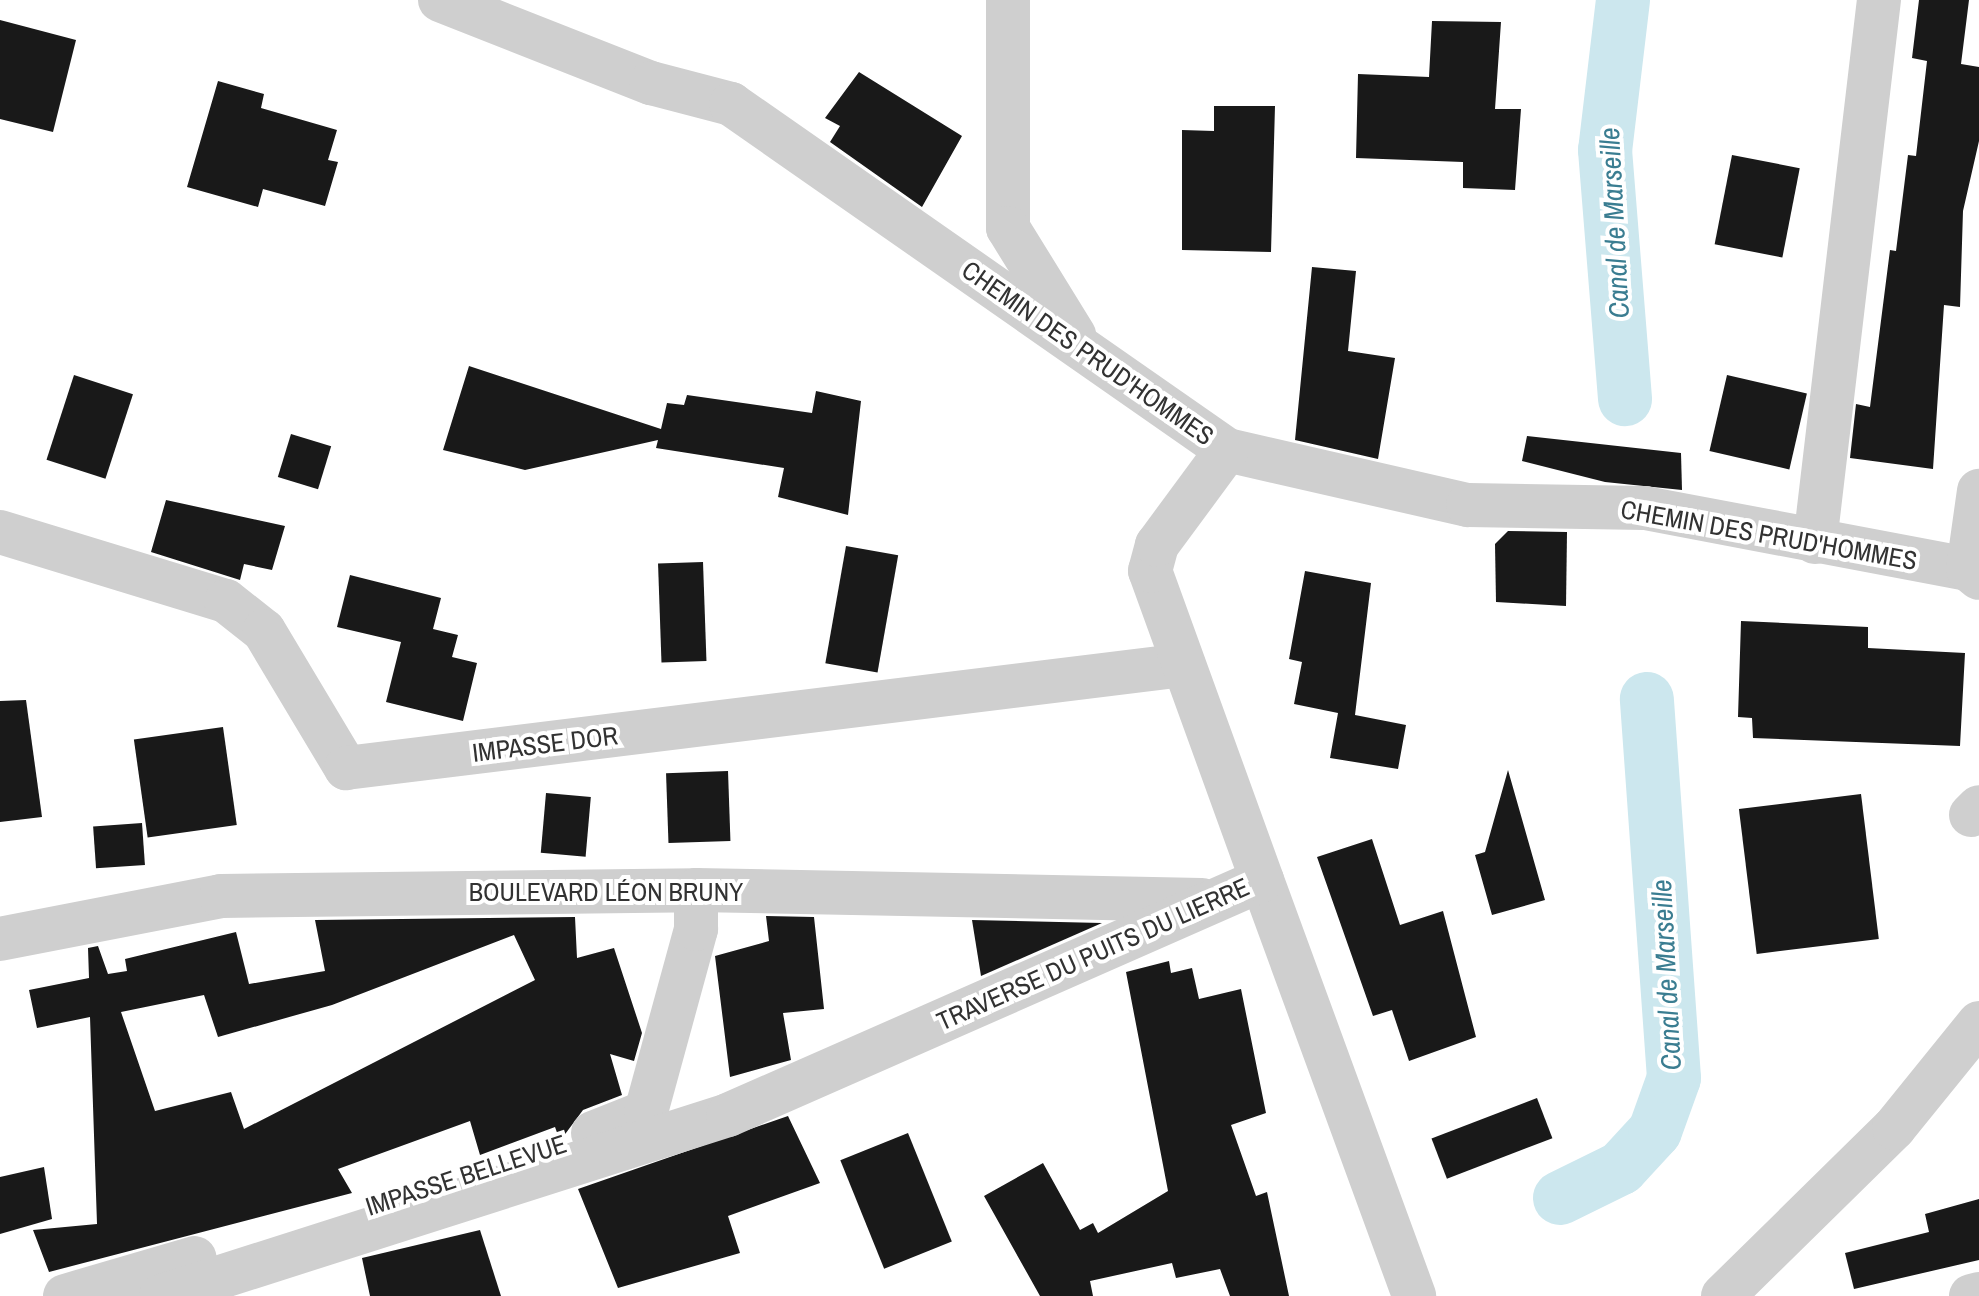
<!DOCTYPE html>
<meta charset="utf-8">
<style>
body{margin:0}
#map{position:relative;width:1979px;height:1296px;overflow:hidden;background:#fff;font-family:"Archivo Narrow",sans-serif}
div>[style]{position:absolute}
.canal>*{height:54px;margin:-27px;padding:0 27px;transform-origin:27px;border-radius:27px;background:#cce7ee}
.building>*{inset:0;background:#191919;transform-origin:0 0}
.minor>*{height:44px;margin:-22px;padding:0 22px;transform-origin:22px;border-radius:22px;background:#cfcfcf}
span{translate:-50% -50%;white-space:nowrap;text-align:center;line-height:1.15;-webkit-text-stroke:8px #fff;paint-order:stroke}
.street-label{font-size:26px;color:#323232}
.water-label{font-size:28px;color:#3a7d91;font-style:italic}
</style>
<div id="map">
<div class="canal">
<div style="left:1623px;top:0;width:151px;rotate:96.8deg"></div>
<div style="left:1605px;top:150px;width:250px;rotate:85.4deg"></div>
<div style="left:1560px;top:1198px;width:68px;rotate:-26.2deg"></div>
<div style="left:1621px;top:1168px;width:50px;rotate:-47.4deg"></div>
<div style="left:1655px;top:1131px;width:56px;rotate:-70.3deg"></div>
<div style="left:1674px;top:1078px;width:380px;rotate:-94.1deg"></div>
</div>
<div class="building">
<div style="clip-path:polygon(1919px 0,1969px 0,1961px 64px,1979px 67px,1979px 141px,1963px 211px,1960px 307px,1944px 305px,1933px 469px,1850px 458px,1856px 404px,1870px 407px,1890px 250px,1896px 251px,1908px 155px,1916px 156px,1927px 61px,1912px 58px)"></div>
<div style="clip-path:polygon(0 20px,76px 40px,53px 132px,0 119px)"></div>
<div style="clip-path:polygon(1432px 21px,1501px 22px,1495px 109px,1521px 109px,1515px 190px,1463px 188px,1463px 162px,1356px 158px,1358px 74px,1429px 77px)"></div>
<div style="clip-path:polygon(859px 72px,962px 136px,922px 207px,830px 142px,840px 126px,825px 118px)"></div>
<div style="clip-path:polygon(218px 81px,264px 94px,261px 108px,337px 130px,328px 160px,338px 162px,325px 206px,263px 189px,258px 207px,187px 187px)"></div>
<div style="clip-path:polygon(1214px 106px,1275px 106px,1271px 252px,1182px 250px,1182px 130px,1214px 131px)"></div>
<div style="left:1732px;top:155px;width:69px;height:91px;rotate:11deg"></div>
<div style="clip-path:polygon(1312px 267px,1356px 271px,1348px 351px,1395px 358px,1378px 459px,1295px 440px)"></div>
<div style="clip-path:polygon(469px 366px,661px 429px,667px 403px,684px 405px,687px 395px,812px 413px,816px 391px,861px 401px,848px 515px,778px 497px,784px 468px,656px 448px,658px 440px,525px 470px,443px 450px)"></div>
<div style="left:74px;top:375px;width:62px;height:89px;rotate:18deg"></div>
<div style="left:1727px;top:375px;width:82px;height:78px;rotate:13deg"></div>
<div style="left:291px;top:434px;width:42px;height:45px;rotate:17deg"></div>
<div style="clip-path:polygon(1527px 436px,1681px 453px,1682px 490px,1605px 482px,1522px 461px)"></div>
<div style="clip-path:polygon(166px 500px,285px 526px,272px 570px,244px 564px,240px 580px,151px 552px)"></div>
<div style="clip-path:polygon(1508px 531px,1567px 532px,1566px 606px,1496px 602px,1495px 544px)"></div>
<div style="left:846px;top:546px;width:53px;height:119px;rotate:10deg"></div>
<div style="left:703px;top:562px;width:99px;height:45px;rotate:88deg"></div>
<div style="clip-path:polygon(1305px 571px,1371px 583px,1355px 715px,1406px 725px,1398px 769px,1330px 758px,1338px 713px,1294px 704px,1302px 662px,1289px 659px)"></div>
<div style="clip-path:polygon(350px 575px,441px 598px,433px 629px,458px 635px,452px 657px,477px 663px,463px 721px,386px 702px,401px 642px,337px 627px)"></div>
<div style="clip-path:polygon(1741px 621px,1868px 627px,1868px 648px,1965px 653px,1960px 746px,1753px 738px,1752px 718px,1738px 717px)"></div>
<div style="clip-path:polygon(26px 700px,42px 817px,0 822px,0 701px)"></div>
<div style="left:223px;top:727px;width:99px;height:90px;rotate:82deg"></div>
<div style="clip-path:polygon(1508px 770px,1545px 900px,1492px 915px,1475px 855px,1485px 852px)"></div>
<div style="left:728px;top:771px;width:70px;height:62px;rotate:88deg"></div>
<div style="left:546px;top:793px;width:45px;height:60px;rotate:5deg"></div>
<div style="left:1861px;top:794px;width:146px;height:123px;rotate:83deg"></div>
<div style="left:142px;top:823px;width:42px;height:49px;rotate:86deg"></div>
<div style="clip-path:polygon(1372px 839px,1400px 925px,1443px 911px,1476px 1037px,1409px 1061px,1392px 1010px,1373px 1016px,1317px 857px)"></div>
<div style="clip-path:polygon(766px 916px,814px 917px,824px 1009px,783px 1013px,791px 1060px,730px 1077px,715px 956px,769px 941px)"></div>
<div style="clip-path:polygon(evenodd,575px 917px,577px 958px,614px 948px,642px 1033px,634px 1061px,610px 1054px,622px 1095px,583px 1110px,560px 1141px,555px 1127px,480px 1155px,470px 1121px,338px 1169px,352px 1193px,49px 1272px,33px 1230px,97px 1224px,90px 1017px,37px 1028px,29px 990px,89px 978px,88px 948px,98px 946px,108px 974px,127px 971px,125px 959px,236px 932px,249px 984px,325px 971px,315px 920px,575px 917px,514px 935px,535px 980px,244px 1129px,231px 1092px,155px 1111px,121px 1012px,204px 995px,218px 1037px,332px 1005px,514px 935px)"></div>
<div style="clip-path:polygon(972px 920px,1102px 923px,981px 976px)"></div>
<div style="clip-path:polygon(1169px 961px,1171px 973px,1192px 968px,1199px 999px,1241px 989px,1266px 1113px,1231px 1125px,1256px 1196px,1267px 1192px,1289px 1296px,1230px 1296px,1220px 1269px,1176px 1278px,1172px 1263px,1090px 1281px,1093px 1296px,1040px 1296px,984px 1196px,1043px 1163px,1080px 1230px,1093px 1223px,1098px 1233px,1168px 1191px,1126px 972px)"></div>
<div style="left:1537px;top:1098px;width:43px;height:113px;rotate:69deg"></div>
<div style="clip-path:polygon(788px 1116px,820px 1183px,728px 1216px,740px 1253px,618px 1288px,578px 1189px)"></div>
<div style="left:908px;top:1133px;width:117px;height:73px;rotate:68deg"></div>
<div style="clip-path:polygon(44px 1167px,52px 1219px,0 1234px,0 1177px)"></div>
<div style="clip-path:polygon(1979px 1199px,1979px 1260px,1854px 1289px,1845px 1253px,1929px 1232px,1925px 1214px)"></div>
<div style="clip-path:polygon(480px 1230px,501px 1296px,370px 1296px,362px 1258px)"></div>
</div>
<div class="minor">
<div style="left:440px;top:0;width:227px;rotate:21.5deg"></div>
<div style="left:651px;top:83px;width:83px;rotate:14.7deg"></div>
<div style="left:731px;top:104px;width:605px;rotate:34.9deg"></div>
<div style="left:1227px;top:450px;width:247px;rotate:12.9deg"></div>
<div style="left:1468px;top:505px;width:177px;rotate:1deg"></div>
<div style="left:1645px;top:508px;width:329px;rotate:10.7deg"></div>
<div style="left:1968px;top:569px;width:14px;rotate:39deg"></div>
<div style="left:1008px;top:0;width:228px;rotate:90deg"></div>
<div style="left:1008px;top:228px;width:126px;rotate:58.3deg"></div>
<div style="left:0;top:532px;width:236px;rotate:17deg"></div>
<div style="left:226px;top:601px;width:48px;rotate:38.3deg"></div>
<div style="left:264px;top:631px;width:160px;rotate:59.1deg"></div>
<div style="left:346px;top:768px;width:844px;rotate:-7.01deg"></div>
<div style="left:1815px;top:542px;width:546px;rotate:-83.27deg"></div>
<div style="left:1968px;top:569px;width:79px;rotate:-82deg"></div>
<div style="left:1971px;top:815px;width:11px;rotate:-45deg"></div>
<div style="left:1262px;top:880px;width:443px;rotate:69.9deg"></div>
<div style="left:0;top:939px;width:225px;rotate:-11deg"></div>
<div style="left:221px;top:896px;width:475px;rotate:-0.7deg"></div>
<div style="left:696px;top:890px;width:506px;rotate:1.13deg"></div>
<div style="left:593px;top:1133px;width:57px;rotate:-21.6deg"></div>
<div style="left:646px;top:1112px;width:190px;rotate:-74.7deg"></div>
<div style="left:696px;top:929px;width:39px;rotate:-90deg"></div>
<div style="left:65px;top:1296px;width:135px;rotate:-16.3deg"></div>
<div style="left:161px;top:1296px;width:595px;rotate:-17.7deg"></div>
<div style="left:728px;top:1115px;width:583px;rotate:-23.75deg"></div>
<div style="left:1262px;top:880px;width:329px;rotate:-109.9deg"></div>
<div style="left:1150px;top:571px;width:27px;rotate:-75deg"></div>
<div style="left:1157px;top:545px;width:118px;rotate:-53.6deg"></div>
<div style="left:1723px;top:1296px;width:240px;rotate:-44.5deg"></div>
<div style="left:1894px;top:1128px;width:135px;rotate:-51deg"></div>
<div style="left:1971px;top:1296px;width:8px;rotate:-14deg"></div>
</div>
<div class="street-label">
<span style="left:1088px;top:353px;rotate:35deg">CHEMIN DES PRUD'HOMMES</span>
<span style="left:1769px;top:535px;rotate:10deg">CHEMIN DES PRUD'HOMMES</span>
<span style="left:545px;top:744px;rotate:-7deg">IMPASSE DOR</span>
<span style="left:606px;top:892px">BOULEVARD LÉON BRUNY</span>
<span style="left:1093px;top:954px;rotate:-24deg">TRAVERSE DU PUITS DU LIERRE</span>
<span style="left:466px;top:1175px;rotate:-18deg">IMPASSE BELLEVUE</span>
</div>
<div class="water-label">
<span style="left:1614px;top:223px;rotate:-93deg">Canal de Marseille</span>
<span style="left:1666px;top:975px;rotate:-93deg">Canal de Marseille</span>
</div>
</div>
